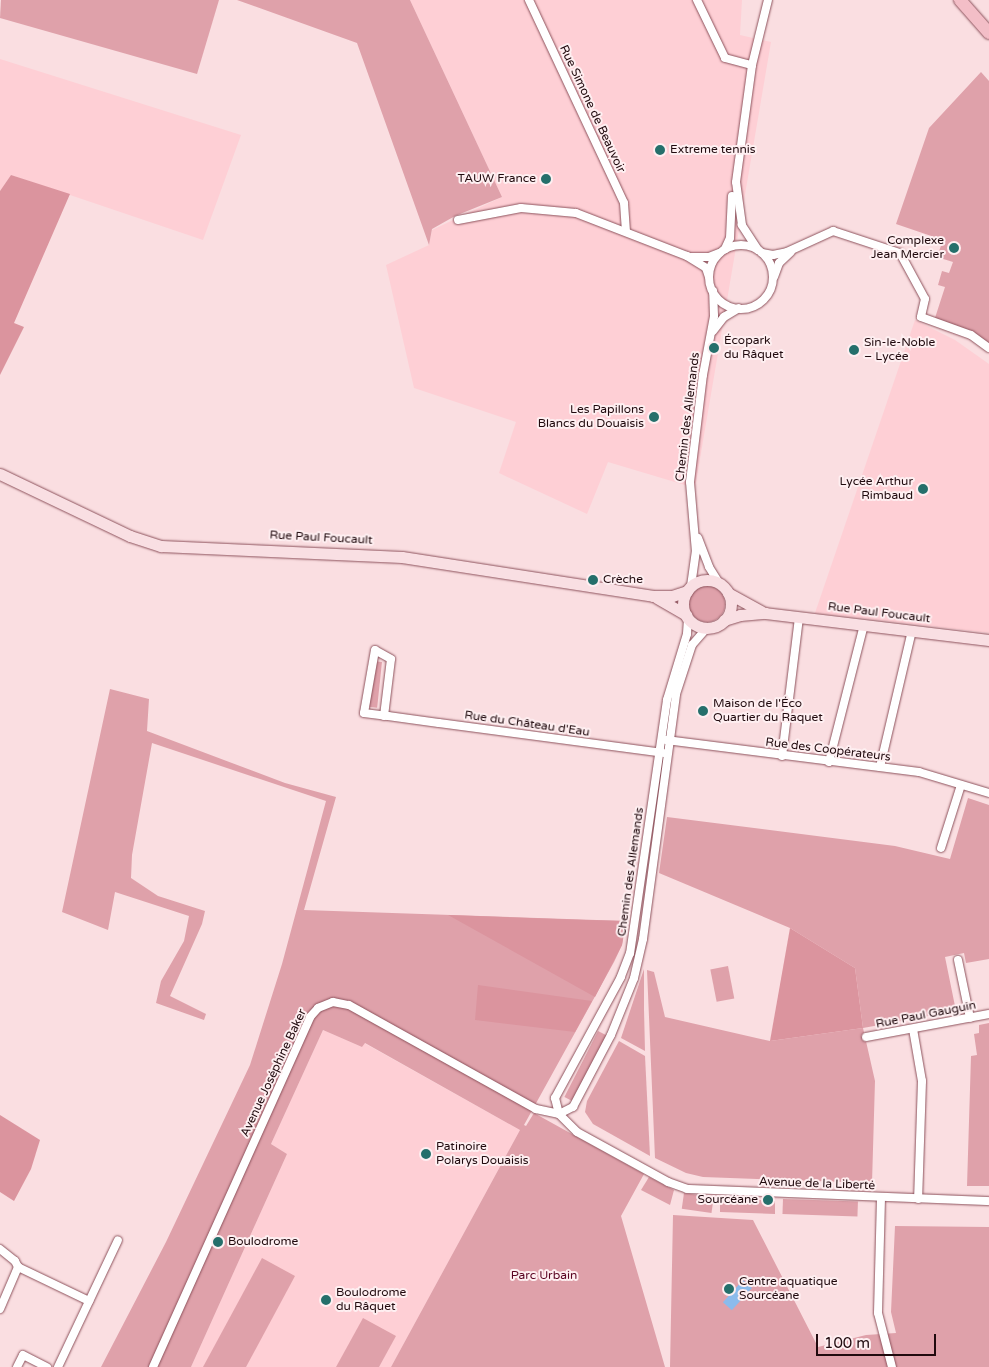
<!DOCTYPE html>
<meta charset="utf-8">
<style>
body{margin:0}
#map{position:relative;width:989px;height:1367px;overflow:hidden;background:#fadee1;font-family:"Varela Round",sans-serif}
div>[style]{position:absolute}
.built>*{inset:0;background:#fecfd5}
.green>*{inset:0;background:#dfa1aa;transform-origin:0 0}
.round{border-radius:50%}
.forest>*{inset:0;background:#db949e}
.water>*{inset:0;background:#8bbbec;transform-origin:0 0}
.roads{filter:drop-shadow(0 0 1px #8d525c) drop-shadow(0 0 1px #8d525c)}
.street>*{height:8px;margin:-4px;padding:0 4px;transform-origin:4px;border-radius:4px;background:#fff}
.street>.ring{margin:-4px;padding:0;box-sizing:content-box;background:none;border:8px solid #fff;border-radius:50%}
.secondary>*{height:11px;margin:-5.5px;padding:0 5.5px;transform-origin:5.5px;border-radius:5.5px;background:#f9dfe3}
.secondary>.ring{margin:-5.5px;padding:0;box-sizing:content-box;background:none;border:11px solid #f9dfe3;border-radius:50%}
.primary>*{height:12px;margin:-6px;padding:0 6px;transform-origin:6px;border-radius:6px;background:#f3bec7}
.dots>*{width:14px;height:14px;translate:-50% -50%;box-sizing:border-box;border:2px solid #feeff1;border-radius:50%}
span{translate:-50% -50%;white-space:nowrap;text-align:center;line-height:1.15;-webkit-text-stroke:4px #feeff1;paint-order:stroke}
.street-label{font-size:12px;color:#200a0e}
.poi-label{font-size:12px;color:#200a0e}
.left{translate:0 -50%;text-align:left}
.right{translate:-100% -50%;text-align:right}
.park-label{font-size:12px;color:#5a0422}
.scale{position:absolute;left:816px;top:1334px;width:120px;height:22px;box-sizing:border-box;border:2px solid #200a0e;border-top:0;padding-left:6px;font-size:15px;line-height:18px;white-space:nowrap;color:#200a0e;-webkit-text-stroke:4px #feeff1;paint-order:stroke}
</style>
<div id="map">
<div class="built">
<div style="clip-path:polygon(410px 0,742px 0,740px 35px,771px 42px,695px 488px,608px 462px,587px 514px,499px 473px,516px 422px,414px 388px,386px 265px,429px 245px,432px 230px,502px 197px)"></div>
<div style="clip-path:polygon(0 59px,241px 135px,203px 240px,11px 175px,0 191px)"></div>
<div style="clip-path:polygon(915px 320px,955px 340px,989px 364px,989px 633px,815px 613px)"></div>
<div style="clip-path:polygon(323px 1030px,362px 1047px,364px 1043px,520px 1130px,391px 1367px,191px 1367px,287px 1154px,271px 1144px)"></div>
</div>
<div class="green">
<div style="clip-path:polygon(219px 0,197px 74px,0 18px,1px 0)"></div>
<div style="clip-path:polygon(237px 0,410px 0,502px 197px,455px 216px,432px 229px,429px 245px,357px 43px)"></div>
<div style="clip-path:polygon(981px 72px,989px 81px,989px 343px,969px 330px,935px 318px,945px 287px,938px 285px,942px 271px,949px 273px,953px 262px,937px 257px,943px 240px,896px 224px,929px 128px)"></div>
<div class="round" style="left:689px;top:586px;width:36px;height:36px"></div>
<div style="left:373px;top:661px;width:9px;height:46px;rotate:6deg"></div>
<div style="clip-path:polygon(110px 689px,149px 699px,147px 731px,285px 783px,336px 797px,304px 910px,626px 921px,622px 945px,614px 962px,524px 1125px,526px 1126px,534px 1113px,644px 1174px,621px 1216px,665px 1367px,391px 1367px,520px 1130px,365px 1043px,362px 1047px,323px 1030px,271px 1144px,287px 1154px,191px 1367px,101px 1367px,166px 1242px,250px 1065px,282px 964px,326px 801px,152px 743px,132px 855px,131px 878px,158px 896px,205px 911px,202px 924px,170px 996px,206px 1014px,204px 1020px,156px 1003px,161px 981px,184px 941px,189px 916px,115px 892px,108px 930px,62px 912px)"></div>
<div style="clip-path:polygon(968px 798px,989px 805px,989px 959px,966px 963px,964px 953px,945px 957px,956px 1011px,863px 1028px,875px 1081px,872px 1183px,703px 1177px,686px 1173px,655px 1158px,647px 970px,654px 972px,665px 1017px,770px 1041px,863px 1028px,855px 968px,790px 928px,659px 873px,667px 817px,895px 846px,950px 859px)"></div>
<div style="left:728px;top:966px;width:33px;height:18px;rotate:79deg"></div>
<div style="clip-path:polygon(644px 969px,644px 1009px,645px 1051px,621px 1038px)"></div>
<div style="clip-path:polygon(989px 1023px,989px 1186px,967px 1186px,971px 1056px,977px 1055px,974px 1034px,979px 1033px,979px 1025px)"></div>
<div style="left:598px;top:1031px;width:11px;height:74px;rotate:27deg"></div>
<div style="clip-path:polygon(619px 1041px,645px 1056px,650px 1156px,593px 1124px,585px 1112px,587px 1101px)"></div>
<div style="clip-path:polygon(649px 1177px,674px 1190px,670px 1205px,641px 1190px)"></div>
<div style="left:684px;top:1193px;width:30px;height:16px;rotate:8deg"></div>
<div style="clip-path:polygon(720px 1197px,775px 1201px,775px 1214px,720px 1212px)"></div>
<div style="left:783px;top:1199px;width:75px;height:15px;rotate:2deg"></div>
<div style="clip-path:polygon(673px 1215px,753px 1220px,818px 1347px,866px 1335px,896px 1333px,891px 1312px,895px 1226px,989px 1227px,989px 1367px,670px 1367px)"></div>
<div style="clip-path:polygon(262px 1258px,295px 1276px,246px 1367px,203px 1367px)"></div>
<div style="clip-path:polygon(363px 1318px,396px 1336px,379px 1367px,336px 1367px)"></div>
</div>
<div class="forest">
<div style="clip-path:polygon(11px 175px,70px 194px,14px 323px,24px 327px,0 375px,0 191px)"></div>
<div style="clip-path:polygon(448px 915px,586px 920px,626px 921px,622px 945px,595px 997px)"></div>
<div style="clip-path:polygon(790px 928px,855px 968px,863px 1028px,770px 1041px)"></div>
<div style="clip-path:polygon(478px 985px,592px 1001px,575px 1032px,475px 1020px)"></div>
<div style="clip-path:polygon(0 1115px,40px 1140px,31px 1169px,14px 1201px,0 1192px)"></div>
</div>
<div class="water">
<div style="left:743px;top:1280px;width:12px;height:30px;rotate:42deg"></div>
</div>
<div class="roads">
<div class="street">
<div style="left:529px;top:0;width:224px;rotate:64.9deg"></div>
<div style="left:624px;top:203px;width:27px;rotate:86deg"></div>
<div style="left:697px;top:0;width:64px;rotate:64.2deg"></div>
<div style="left:725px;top:58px;width:28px;rotate:15deg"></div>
<div style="left:458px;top:220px;width:64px;rotate:-10.8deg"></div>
<div style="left:521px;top:208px;width:55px;rotate:5.2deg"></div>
<div style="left:576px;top:213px;width:119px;rotate:21.2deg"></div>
<div style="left:687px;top:256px;width:22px;rotate:32deg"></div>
<div style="left:706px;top:268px;width:9px;rotate:72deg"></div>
<div class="ring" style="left:709px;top:245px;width:56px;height:56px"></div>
<div style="left:725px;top:249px;width:12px;rotate:-66deg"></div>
<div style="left:730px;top:238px;width:42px;rotate:-87.3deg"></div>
<div style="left:758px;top:250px;width:30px;rotate:-123deg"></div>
<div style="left:742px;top:225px;width:43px;rotate:-97.9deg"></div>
<div style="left:736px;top:182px;width:118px;rotate:-82.2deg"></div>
<div style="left:752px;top:65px;width:67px;rotate:-76.2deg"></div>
<div style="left:762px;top:253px;width:11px;rotate:10deg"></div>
<div style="left:773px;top:255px;width:14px;rotate:-12deg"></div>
<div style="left:787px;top:252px;width:51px;rotate:-24.5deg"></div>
<div style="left:833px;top:231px;width:71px;rotate:18.2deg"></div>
<div style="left:900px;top:253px;width:52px;rotate:61.5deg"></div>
<div style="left:925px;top:299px;width:18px;rotate:103deg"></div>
<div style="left:921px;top:317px;width:53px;rotate:19.8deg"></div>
<div style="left:971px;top:335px;width:22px;rotate:36deg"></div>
<div style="left:691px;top:257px;width:18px"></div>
<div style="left:709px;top:257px;width:11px;rotate:-22deg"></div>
<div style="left:774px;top:277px;width:15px;rotate:-70deg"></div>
<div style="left:779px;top:263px;width:16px;rotate:-43deg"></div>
<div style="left:713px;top:331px;width:18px;rotate:-52deg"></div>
<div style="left:724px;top:317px;width:17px;rotate:-31deg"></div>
<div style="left:698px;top:538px;width:31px;rotate:69deg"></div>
<div style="left:709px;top:567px;width:22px;rotate:58deg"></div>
<div style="left:691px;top:586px;width:34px;rotate:-82deg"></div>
<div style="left:696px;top:552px;width:70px;rotate:-94.9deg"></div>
<div style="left:690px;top:482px;width:108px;rotate:-83.1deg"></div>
<div style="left:703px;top:375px;width:60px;rotate:-79.4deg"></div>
<div style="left:714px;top:316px;width:25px;rotate:-92deg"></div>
<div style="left:688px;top:619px;width:15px;rotate:94deg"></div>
<div style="left:687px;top:634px;width:69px;rotate:106.9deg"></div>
<div style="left:667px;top:700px;width:256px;rotate:98.3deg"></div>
<div style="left:630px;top:953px;width:26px;rotate:111deg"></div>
<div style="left:621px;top:977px;width:138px;rotate:118.6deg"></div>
<div style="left:555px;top:1098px;width:16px;rotate:76deg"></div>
<div style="left:559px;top:1114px;width:25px;rotate:45deg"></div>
<div style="left:577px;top:1132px;width:104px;rotate:28.8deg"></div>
<div style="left:668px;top:1182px;width:20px;rotate:20deg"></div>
<div style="left:687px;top:1189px;width:302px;rotate:2.3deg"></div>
<div style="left:384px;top:716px;width:57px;rotate:-83deg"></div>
<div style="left:391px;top:659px;width:18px;rotate:-151deg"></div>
<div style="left:375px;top:650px;width:64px;rotate:99.9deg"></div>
<div style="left:364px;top:713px;width:24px;rotate:7deg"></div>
<div style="left:388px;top:716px;width:51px;rotate:7.8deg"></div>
<div style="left:439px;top:723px;width:226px;rotate:7.6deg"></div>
<div style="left:666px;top:740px;width:255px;rotate:7.2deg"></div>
<div style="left:919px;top:772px;width:73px;rotate:16.7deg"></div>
<div style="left:782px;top:756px;width:140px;rotate:-83deg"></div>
<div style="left:829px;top:762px;width:141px;rotate:-75.7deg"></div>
<div style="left:880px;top:767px;width:140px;rotate:-76.8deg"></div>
<div style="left:941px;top:848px;width:66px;rotate:-72.4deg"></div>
<div style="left:958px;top:960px;width:59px;rotate:78.3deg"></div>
<div style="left:913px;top:1029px;width:53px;rotate:80.2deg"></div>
<div style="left:922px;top:1081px;width:118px;rotate:91.9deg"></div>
<div style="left:866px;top:1037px;width:125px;rotate:-10.6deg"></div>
<div style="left:559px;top:1114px;width:16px;rotate:-27deg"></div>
<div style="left:573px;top:1107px;width:81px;rotate:-62.2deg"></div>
<div style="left:611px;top:1035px;width:61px;rotate:-68deg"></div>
<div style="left:634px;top:978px;width:40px;rotate:-77deg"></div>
<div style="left:643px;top:939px;width:247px;rotate:-82.3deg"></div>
<div style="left:676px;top:694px;width:52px;rotate:-71.9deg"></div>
<div style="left:692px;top:645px;width:23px;rotate:-49deg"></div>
<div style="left:881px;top:1198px;width:115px;rotate:91.5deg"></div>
<div style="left:878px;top:1313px;width:56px;rotate:75.5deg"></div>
<div style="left:0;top:1249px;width:19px;rotate:39deg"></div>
<div style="left:15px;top:1261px;width:7px;rotate:63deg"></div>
<div style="left:18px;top:1267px;width:79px;rotate:25.6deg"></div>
<div style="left:0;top:1309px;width:46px;rotate:-66.8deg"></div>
<div style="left:17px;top:1367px;width:13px;rotate:-63deg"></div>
<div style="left:23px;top:1355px;width:27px;rotate:27deg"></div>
<div style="left:58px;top:1367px;width:140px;rotate:-64.7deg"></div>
<div style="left:153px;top:1367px;width:384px;rotate:-65.8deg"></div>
<div style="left:310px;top:1017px;width:12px;rotate:-48deg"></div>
<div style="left:318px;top:1008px;width:16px;rotate:-22deg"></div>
<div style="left:333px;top:1002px;width:16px;rotate:11deg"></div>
<div style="left:349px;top:1005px;width:214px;rotate:29.1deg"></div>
<div style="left:536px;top:1109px;width:24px;rotate:12deg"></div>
</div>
<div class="secondary">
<div style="left:0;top:474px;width:144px;rotate:25.5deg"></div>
<div style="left:130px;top:536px;width:33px;rotate:18deg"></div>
<div style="left:161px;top:546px;width:241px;rotate:2.6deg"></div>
<div style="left:402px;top:557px;width:254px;rotate:8.8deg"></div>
<div style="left:653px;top:596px;width:19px"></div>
<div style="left:672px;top:596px;width:16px;rotate:-18deg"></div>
<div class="ring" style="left:683px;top:580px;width:37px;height:37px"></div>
<div style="left:728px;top:593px;width:38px;rotate:29deg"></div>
<div style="left:657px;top:598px;width:34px;rotate:30deg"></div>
<div style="left:724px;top:620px;width:17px;rotate:-17deg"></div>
<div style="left:740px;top:615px;width:25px;rotate:-5deg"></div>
<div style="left:765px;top:613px;width:226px;rotate:6.9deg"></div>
</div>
<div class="primary">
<div style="left:960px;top:0;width:44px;rotate:48.7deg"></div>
</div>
</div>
<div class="dots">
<div style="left:660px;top:150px;background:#256f6b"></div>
<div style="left:546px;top:179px;background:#256f6b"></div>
<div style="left:954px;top:248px;background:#256f6b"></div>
<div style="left:714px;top:348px;background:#256f6b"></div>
<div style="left:854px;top:350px;background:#256f6b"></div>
<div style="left:654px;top:417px;background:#256f6b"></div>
<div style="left:923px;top:489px;background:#256f6b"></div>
<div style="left:593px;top:580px;background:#256f6b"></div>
<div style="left:703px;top:711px;background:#256f6b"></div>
<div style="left:426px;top:1154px;background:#256f6b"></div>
<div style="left:768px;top:1200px;background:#256f6b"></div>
<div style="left:218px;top:1242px;background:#256f6b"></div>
<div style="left:729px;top:1289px;background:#256f6b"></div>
<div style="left:326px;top:1300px;background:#256f6b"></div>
</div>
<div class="street-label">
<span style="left:592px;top:109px;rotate:65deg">Rue Simone de Beauvoir</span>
<span style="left:688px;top:417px;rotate:-83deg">Chemin des Allemands</span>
<span style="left:321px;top:538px;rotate:3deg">Rue Paul Foucault</span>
<span style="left:879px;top:613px;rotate:7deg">Rue Paul Foucault</span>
<span style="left:527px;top:724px;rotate:8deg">Rue du Château d'Eau</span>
<span style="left:828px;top:750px;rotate:7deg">Rue des Coopérateurs</span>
<span style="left:631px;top:872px;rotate:-82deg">Chemin des Allemands</span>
<span style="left:926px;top:1015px;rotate:-11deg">Rue Paul Gauguin</span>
<span style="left:274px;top:1073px;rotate:-65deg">Avenue Joséphine Baker</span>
<span style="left:817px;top:1184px;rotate:2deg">Avenue de la Liberté</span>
</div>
<div class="poi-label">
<span class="left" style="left:670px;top:150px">Extreme tennis</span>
<span class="right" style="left:536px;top:179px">TAUW France</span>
<span class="right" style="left:944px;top:248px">Complexe<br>Jean Mercier</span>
<span class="left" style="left:724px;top:348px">Écopark<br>du Râquet</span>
<span class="left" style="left:864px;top:350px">Sin-le-Noble<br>– Lycée</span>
<span class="right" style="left:644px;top:417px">Les Papillons<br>Blancs du Douaisis</span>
<span class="right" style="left:913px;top:489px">Lycée Arthur<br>Rimbaud</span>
<span class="left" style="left:603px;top:580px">Crèche</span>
<span class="left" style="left:713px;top:711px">Maison de l'Éco<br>Quartier du Raquet</span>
<span class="left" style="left:436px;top:1154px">Patinoire<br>Polarys Douaisis</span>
<span class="right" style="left:758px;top:1200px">Sourcéane</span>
<span class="left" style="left:228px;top:1242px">Boulodrome</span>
<span class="left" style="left:739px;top:1289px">Centre aquatique<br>Sourcéane</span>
<span class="left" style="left:336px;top:1300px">Boulodrome<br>du Râquet</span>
</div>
<div class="park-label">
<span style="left:544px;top:1276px">Parc Urbain</span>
</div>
<div class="scale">100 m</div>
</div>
